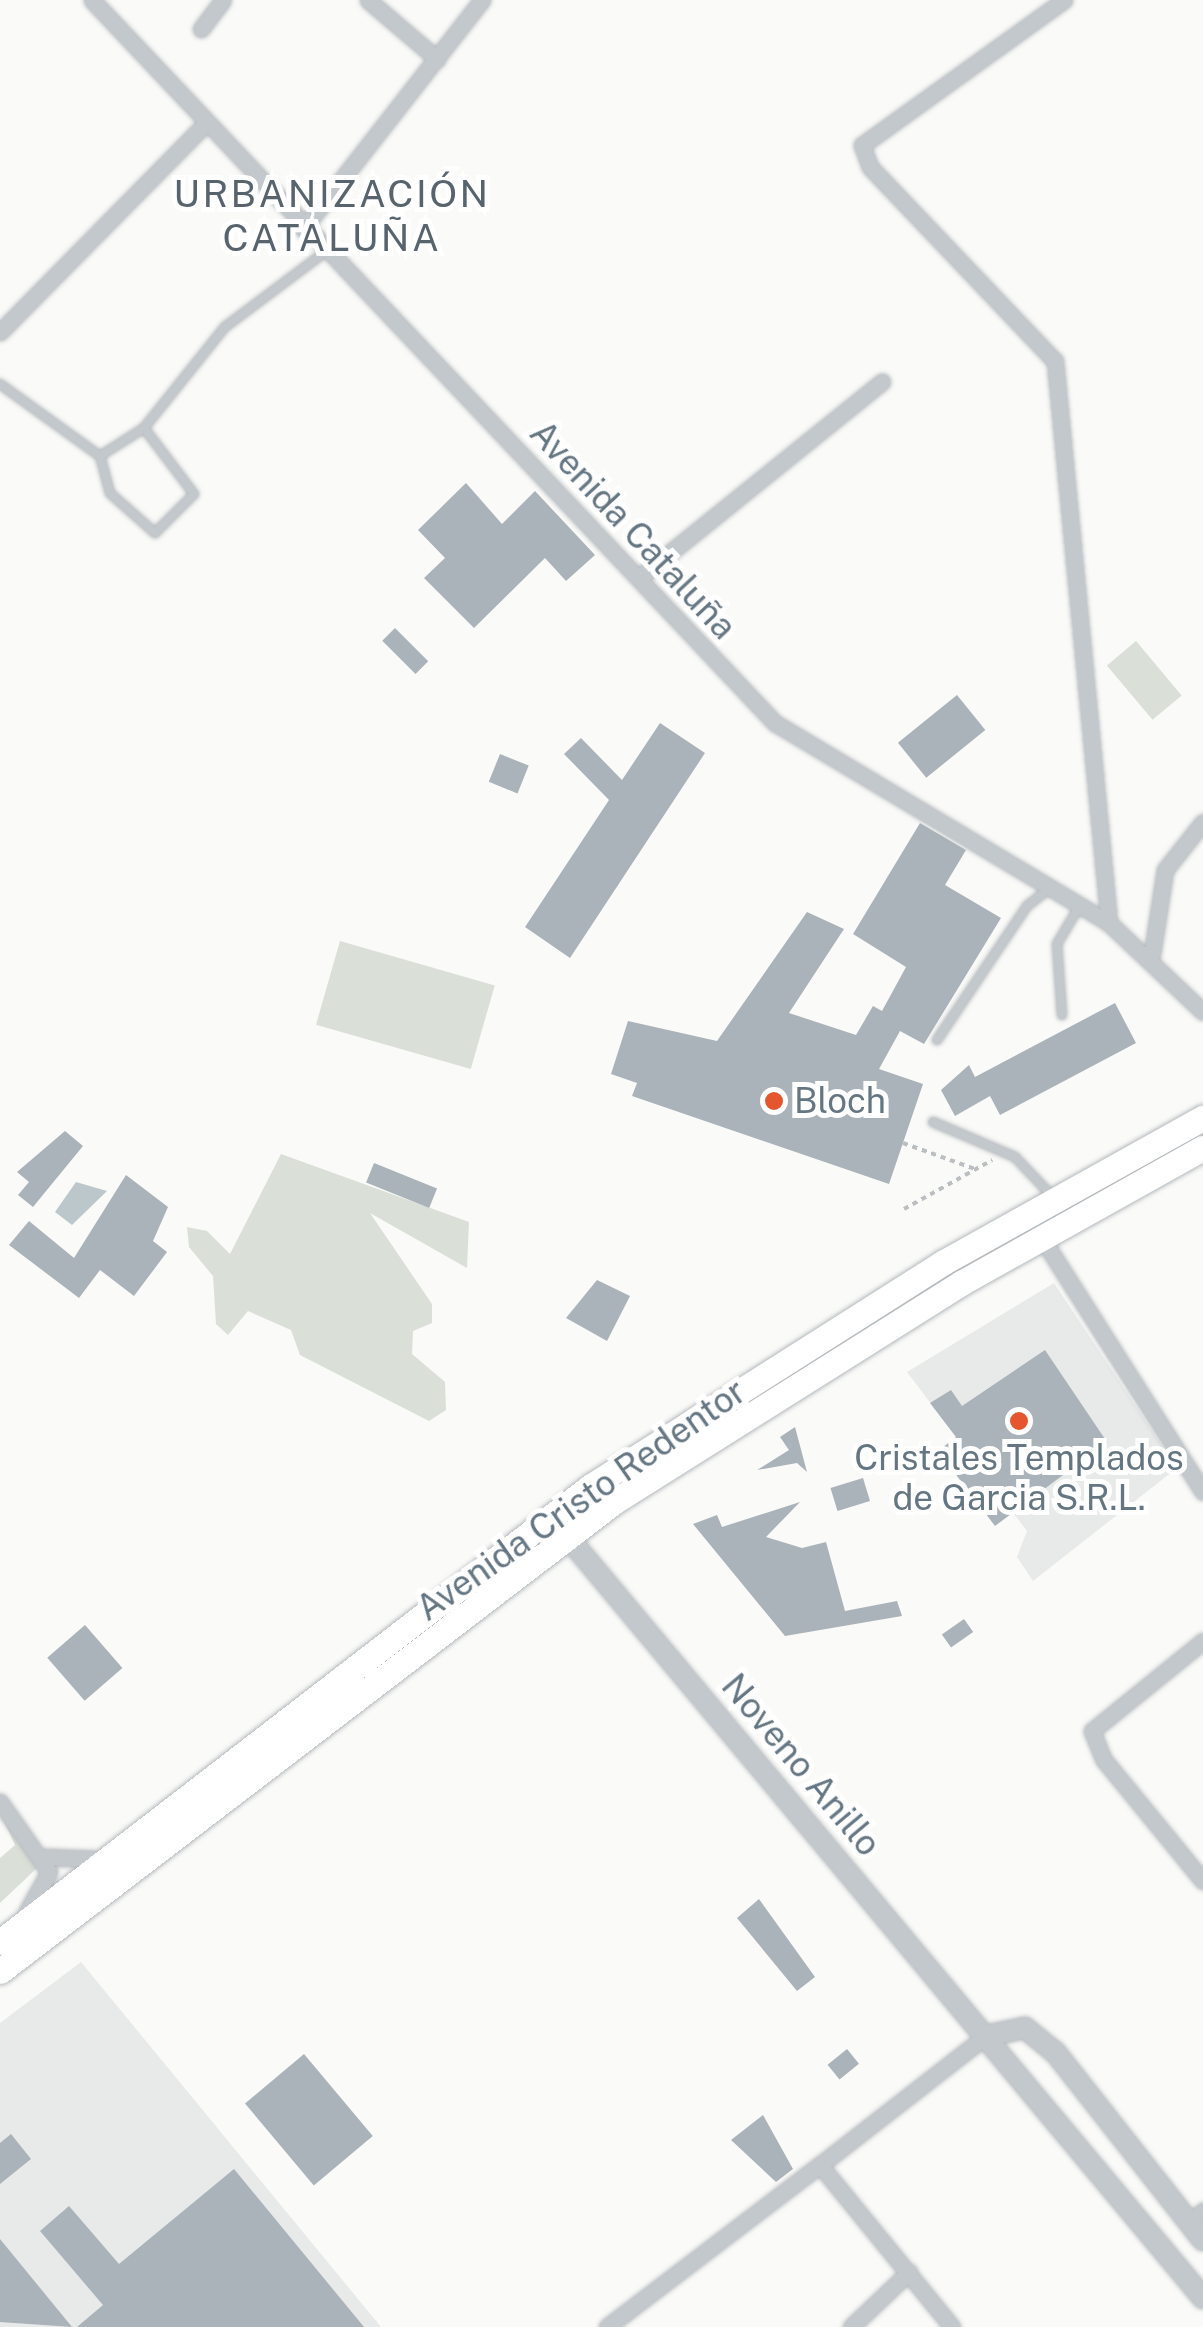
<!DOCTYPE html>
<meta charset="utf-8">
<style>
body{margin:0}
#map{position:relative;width:1203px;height:2327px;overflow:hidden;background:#fafaf8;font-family:"Public Sans",sans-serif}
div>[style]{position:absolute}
.built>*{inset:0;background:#e8e9e9}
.green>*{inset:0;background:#dadfd7;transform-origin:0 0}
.water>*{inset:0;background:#bbc7cb}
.building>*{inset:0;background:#aab3b9;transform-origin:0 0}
.path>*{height:4px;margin-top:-2px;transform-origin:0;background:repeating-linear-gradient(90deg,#bbbfc2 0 5px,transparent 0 10px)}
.roads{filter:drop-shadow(0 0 2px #b4b9bd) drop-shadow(0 0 2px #b4b9bd)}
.service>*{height:8px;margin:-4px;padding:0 4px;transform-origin:4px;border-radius:4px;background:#c3c8cc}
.minor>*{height:15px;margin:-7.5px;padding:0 7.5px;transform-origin:7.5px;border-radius:7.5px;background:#c3c8cc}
.tertiary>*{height:20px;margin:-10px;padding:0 10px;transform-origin:10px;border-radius:10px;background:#c3c8cc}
.trunk>*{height:25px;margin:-12.5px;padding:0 12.5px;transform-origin:12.5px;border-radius:12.5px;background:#fff}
.dots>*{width:28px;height:28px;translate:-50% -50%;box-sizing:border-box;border:5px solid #fff;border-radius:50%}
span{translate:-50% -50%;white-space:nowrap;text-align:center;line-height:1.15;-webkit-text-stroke:10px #fff;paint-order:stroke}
.street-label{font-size:35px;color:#657683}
.poi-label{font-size:35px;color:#657683}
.left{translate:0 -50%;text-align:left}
.neighbourhood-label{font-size:38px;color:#57646e;letter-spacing:2.5px}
</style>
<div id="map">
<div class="built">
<div style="clip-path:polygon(1054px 1283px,1177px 1468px,1033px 1581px,1017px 1557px,1027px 1531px,907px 1372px)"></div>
<div style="clip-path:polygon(81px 1962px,381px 2327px,0 2327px,0 2023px)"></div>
</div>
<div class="green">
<div style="left:1136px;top:641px;width:71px;height:38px;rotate:50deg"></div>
<div style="left:340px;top:941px;width:161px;height:87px;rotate:16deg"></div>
<div style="clip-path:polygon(281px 1154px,469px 1222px,467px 1268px,370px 1213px,432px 1304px,432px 1323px,413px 1331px,412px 1354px,445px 1382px,446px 1410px,429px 1421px,300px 1355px,291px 1330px,248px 1311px,228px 1335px,216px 1324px,213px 1276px,189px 1247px,187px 1227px,207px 1231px,230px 1254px)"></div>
<div style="clip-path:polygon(0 1813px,37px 1868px,0 1903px,0 1858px,15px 1845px)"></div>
</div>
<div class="water">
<div style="clip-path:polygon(76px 1182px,107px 1191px,72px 1225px,55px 1212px)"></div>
</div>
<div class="building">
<div style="clip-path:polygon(466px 483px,502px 524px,535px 491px,595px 555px,566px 581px,545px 558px,474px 628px,424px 578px,445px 558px,418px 530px)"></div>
<div style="left:395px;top:628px;width:47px;height:18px;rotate:45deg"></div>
<div style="left:957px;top:695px;width:45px;height:76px;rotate:51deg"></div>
<div style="clip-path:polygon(660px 723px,705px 753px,570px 958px,525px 927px,609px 800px,564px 754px,581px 738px,622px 780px)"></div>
<div style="left:500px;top:754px;width:31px;height:30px;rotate:22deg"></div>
<div style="clip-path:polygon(920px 823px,966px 850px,945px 885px,1001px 918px,924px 1044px,900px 1031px,879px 1069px,923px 1084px,889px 1184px,632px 1096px,637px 1083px,611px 1074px,628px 1021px,717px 1041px,807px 912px,844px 929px,789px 1013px,856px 1035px,873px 1006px,882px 1011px,906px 967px,853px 934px)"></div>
<div style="clip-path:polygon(1115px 1003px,1136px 1043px,1000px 1115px,990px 1096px,955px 1116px,941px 1090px,969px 1065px,975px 1077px)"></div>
<div style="clip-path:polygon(65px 1131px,83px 1146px,33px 1207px,18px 1195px,29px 1182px,17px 1172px)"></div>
<div style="left:374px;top:1163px;width:68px;height:21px;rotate:22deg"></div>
<div style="clip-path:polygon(126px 1175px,168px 1207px,153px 1241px,167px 1252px,134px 1296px,100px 1270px,79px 1298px,9px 1245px,29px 1221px,74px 1258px)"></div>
<div style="clip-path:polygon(597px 1280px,630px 1296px,607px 1341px,566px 1318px)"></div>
<div style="clip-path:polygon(1045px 1350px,1107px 1442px,995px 1526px,938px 1451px,956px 1437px,930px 1403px,951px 1390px,962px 1406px)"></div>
<div style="clip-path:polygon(795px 1427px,807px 1472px,797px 1463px,757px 1470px,789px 1450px,780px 1437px)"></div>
<div style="left:863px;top:1478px;width:24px;height:34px;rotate:73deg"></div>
<div style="clip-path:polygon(800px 1502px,766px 1537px,802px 1548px,826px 1542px,845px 1611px,897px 1601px,902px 1616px,785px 1636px,693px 1524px,717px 1515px,722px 1527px)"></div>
<div style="left:964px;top:1619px;width:16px;height:27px;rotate:55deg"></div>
<div style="left:85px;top:1625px;width:57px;height:50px;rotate:49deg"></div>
<div style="clip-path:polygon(759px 1899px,815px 1977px,797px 1991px,737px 1918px)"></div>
<div style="left:847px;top:2049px;width:19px;height:25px;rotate:51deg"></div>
<div style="left:304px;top:2054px;width:107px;height:77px;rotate:50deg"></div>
<div style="clip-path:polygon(763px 2115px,793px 2169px,776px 2182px,731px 2140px)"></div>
<div style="clip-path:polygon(11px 2134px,31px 2159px,0 2184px,0 2143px)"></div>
<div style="clip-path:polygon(234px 2169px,364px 2327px,77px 2327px,103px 2305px,40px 2231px,69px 2206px,119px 2264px)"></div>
<div style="clip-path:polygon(0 2239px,72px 2327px,0 2322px)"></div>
</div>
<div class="path">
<div style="left:903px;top:1143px;width:77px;rotate:19.9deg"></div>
<div style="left:904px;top:1209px;width:101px;rotate:-29.1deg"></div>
</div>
<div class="roads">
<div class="service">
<div style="left:0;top:384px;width:123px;rotate:35.8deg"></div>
<div style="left:144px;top:428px;width:83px;rotate:52.9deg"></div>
<div style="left:194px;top:494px;width:55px;rotate:135deg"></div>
<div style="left:155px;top:533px;width:60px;rotate:-138.4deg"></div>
<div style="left:110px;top:493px;width:38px;rotate:-105deg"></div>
<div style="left:100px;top:456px;width:52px;rotate:-32.5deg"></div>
<div style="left:144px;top:428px;width:129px;rotate:-51.3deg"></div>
<div style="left:225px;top:327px;width:125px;rotate:-36.9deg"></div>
<div style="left:1062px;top:1015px;width:71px;rotate:-94deg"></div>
<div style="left:1057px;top:944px;width:43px;rotate:-59.3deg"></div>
<div style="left:937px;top:1040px;width:161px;rotate:-56.1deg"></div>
<div style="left:1027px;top:906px;width:28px;rotate:-38deg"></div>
<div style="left:933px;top:1122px;width:89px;rotate:23.1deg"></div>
<div style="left:1015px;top:1157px;width:52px;rotate:46.5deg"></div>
</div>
<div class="minor">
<div style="left:92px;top:0;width:995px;rotate:46.63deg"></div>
<div style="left:775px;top:723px;width:389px;rotate:30.9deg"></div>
<div style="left:1109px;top:923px;width:129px;rotate:43.4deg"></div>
<div style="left:368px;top:0;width:91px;rotate:40.5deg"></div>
<div style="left:1064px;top:0;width:249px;rotate:144.3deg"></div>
<div style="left:862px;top:145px;width:23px;rotate:70deg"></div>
<div style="left:870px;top:167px;width:268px;rotate:46.4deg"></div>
<div style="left:1055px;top:361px;width:565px;rotate:84.51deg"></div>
<div style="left:201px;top:29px;width:36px;rotate:-53deg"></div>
<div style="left:303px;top:229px;width:291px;rotate:-52deg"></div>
<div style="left:0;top:332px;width:293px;rotate:-45.4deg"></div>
<div style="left:640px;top:577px;width:311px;rotate:-38.9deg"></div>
<div style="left:1152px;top:954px;width:85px;rotate:-81.2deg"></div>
<div style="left:1165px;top:870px;width:61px;rotate:-51.6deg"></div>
<div style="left:1040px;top:1235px;width:304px;rotate:57.6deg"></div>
<div style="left:1203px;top:1641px;width:143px;rotate:141deg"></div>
<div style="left:1092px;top:1731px;width:31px;rotate:68deg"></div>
<div style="left:1104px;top:1760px;width:156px;rotate:50.7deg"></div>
<div style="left:0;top:1802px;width:85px;rotate:55deg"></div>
<div style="left:49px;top:1872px;width:49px;rotate:119.2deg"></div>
<div style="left:45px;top:1857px;width:54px;rotate:2.1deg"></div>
<div style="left:1191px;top:2221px;width:16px;rotate:-40deg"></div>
<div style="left:607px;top:2327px;width:268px;rotate:-37.3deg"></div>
<div style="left:851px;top:2327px;width:80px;rotate:-43.5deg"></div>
<div style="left:952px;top:2327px;width:209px;rotate:-129.2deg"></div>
<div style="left:820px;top:2165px;width:210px;rotate:-37.9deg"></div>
</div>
<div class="tertiary">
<div style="left:566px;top:1535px;width:994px;rotate:50.14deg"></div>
<div style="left:986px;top:2036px;width:40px;rotate:-12deg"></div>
<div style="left:1025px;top:2028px;width:38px;rotate:39deg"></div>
<div style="left:1055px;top:2052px;width:239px;rotate:51.8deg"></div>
</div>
<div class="trunk">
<div style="left:0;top:1942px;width:746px;rotate:-37.65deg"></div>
<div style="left:591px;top:1486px;width:416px;rotate:-32.4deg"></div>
<div style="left:942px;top:1263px;width:299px;rotate:-29.1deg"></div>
<div style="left:0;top:1971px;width:774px;rotate:-37.39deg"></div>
<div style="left:615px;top:1501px;width:409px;rotate:-32.2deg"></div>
<div style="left:961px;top:1283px;width:277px;rotate:-29.2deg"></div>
</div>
</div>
<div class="dots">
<div style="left:774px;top:1101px;background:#e4572e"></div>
<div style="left:1019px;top:1421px;background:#e4572e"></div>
</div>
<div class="street-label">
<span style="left:633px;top:530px;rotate:47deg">Avenida Cataluña</span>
<span style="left:581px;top:1500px;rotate:-35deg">Avenida Cristo Redentor</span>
<span style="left:801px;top:1765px;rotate:50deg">Noveno Anillo</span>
</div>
<div class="poi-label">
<span class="left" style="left:794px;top:1101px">Bloch</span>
<span style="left:1019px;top:1478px">Cristales Templados<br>de Garcia S.R.L.</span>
</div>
<div class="neighbourhood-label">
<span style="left:332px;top:216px">URBANIZACIÓN<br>CATALUÑA</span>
</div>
</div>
